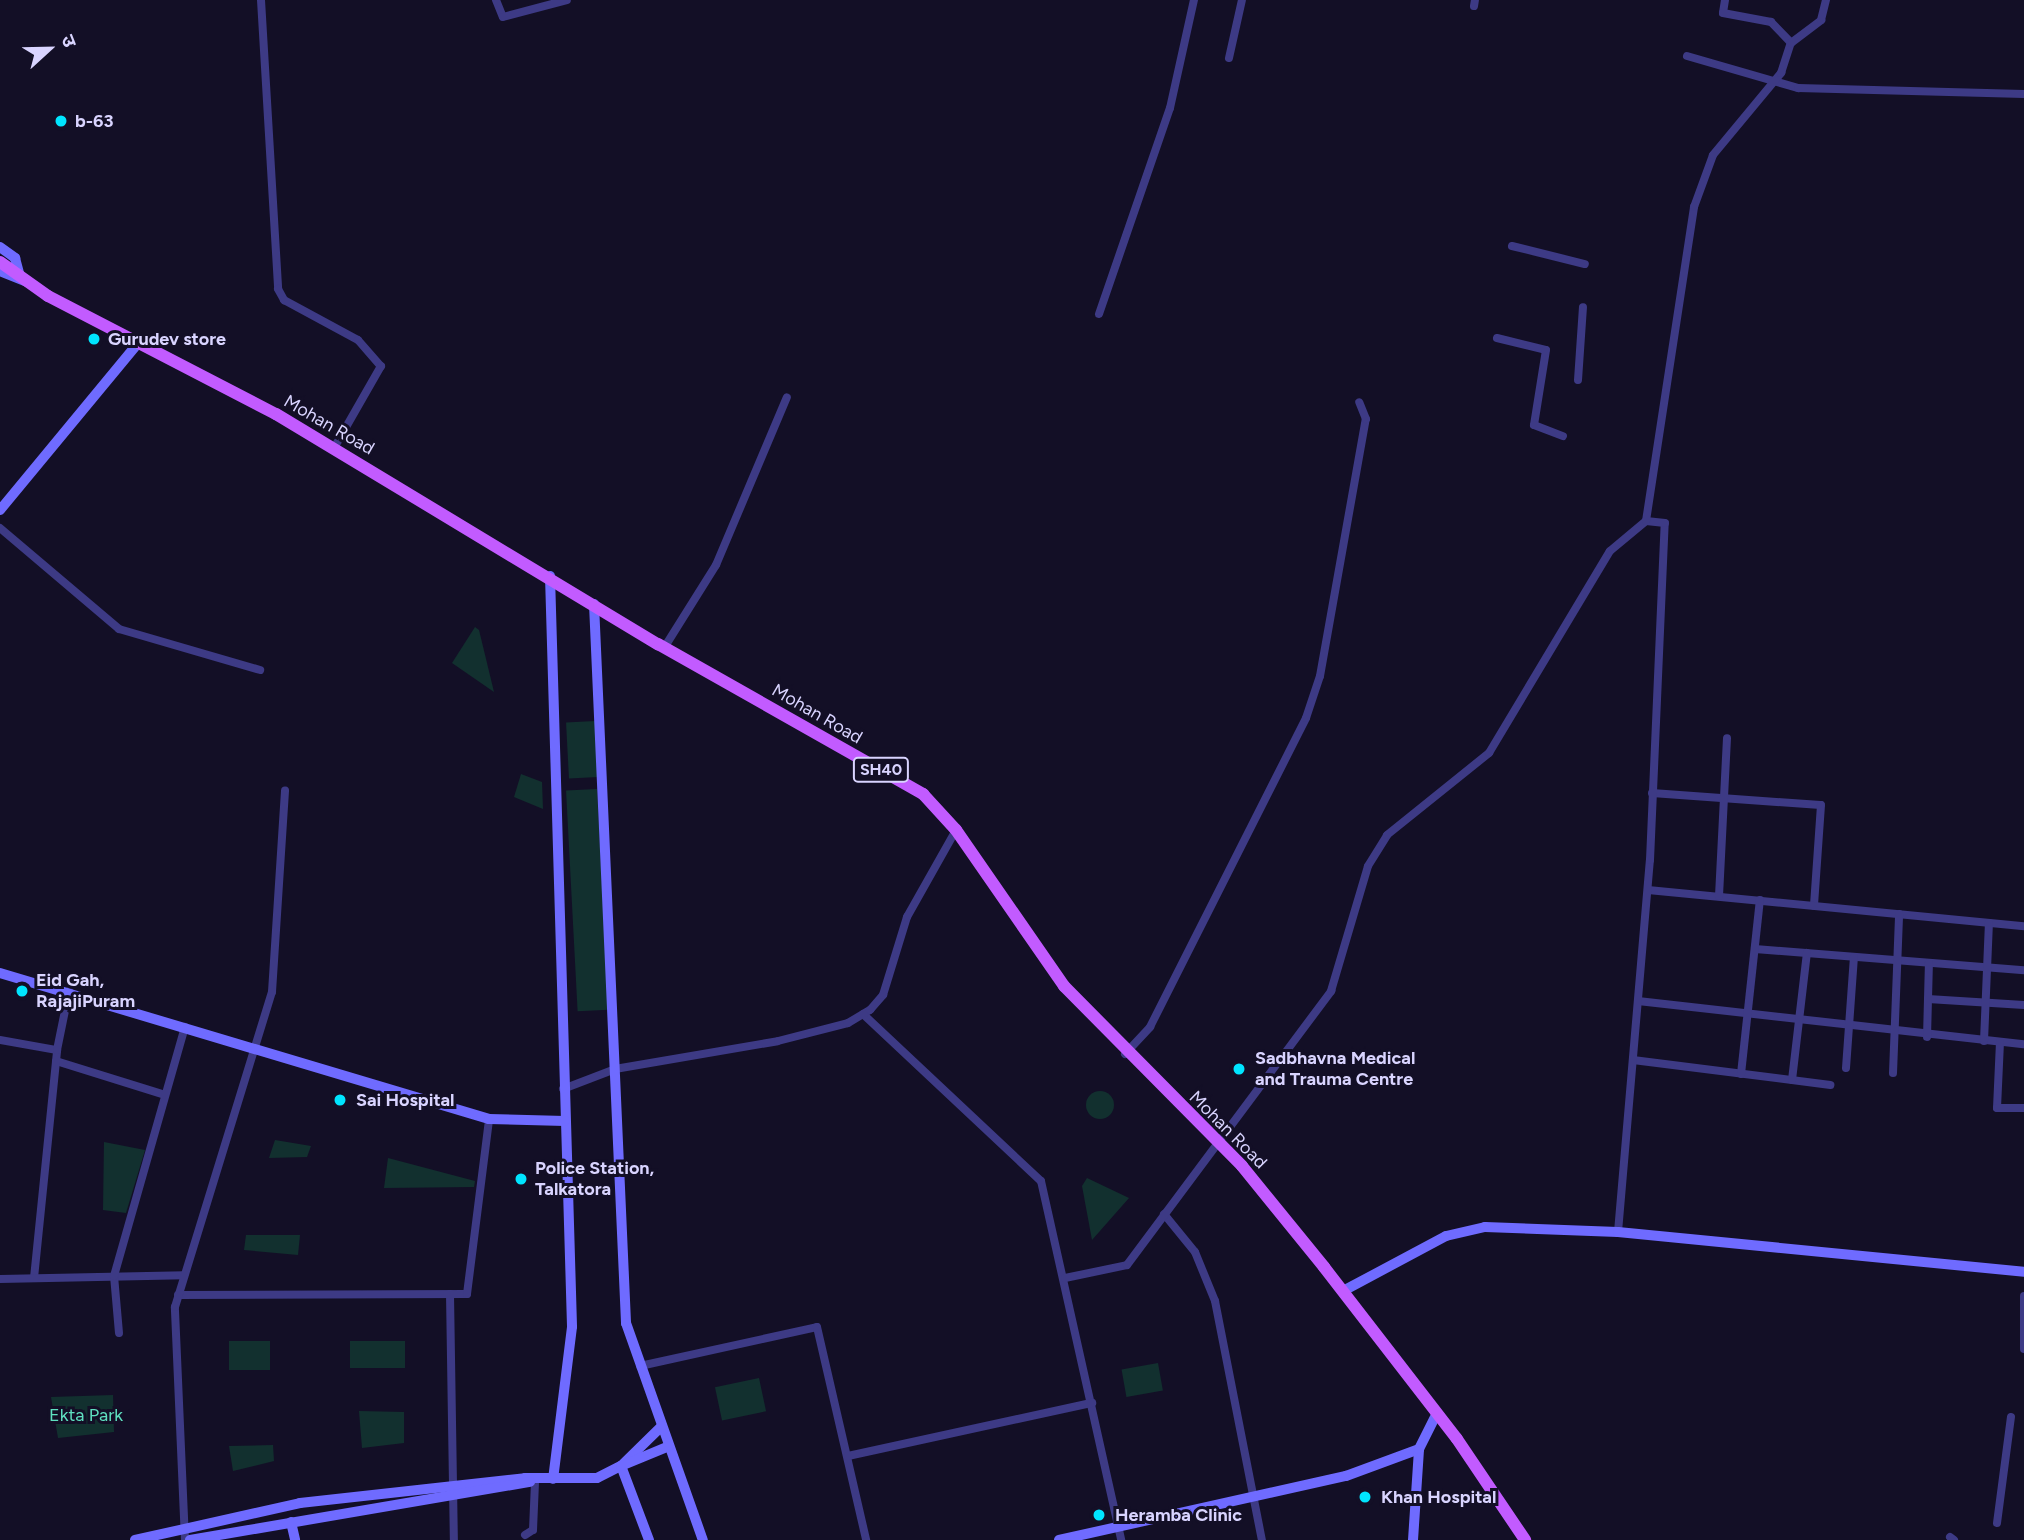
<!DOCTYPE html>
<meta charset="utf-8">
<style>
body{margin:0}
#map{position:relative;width:2024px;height:1540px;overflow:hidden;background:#130f26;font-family:Figtree,"Noto Sans Devanagari",sans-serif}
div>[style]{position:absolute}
.green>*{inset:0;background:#12302f;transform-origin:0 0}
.round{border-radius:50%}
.street>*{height:8px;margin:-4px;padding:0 4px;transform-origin:4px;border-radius:4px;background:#3d3a85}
.secondary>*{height:10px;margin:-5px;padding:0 5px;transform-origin:5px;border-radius:5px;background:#6f6bff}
.primary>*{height:12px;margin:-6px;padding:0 6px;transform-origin:6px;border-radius:6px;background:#c25bff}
.dots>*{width:19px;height:19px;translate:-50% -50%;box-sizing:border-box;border:4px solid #130f26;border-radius:50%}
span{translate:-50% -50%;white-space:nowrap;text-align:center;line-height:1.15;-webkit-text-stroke:6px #130f26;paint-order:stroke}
.shield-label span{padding:2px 5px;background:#130f26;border:2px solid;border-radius:5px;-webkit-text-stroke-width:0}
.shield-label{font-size:16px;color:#d9d4ff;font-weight:700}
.poi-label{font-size:18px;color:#d9d4ff;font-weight:700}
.left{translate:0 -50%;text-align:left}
.street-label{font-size:18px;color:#d9d4ff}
.park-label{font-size:18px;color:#5fe0c0}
.north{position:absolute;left:14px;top:14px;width:70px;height:70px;-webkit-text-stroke:5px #130f26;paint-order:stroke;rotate:68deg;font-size:19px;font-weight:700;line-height:28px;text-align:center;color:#d9d4ff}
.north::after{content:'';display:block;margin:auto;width:24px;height:32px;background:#d9d4ff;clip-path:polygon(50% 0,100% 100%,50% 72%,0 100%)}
</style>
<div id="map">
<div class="green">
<div style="clip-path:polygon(475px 627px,479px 630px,494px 692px,452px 663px)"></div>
<div style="left:595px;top:721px;width:56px;height:29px;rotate:87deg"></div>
<div style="clip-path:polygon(521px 774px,542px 782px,543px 809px,514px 797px)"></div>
<div style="left:597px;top:789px;width:221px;height:31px;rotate:87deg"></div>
<div class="round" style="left:1086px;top:1091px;width:28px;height:28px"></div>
<div style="clip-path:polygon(275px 1140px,311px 1146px,307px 1157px,269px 1158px)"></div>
<div style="clip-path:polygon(104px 1142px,145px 1150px,126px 1213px,103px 1210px)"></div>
<div style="clip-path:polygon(388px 1158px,475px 1181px,474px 1187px,384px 1188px)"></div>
<div style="clip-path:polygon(1087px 1178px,1129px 1198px,1092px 1240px,1082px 1186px)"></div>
<div style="clip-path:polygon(246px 1235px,300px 1235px,298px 1255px,244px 1250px)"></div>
<div style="left:229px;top:1341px;width:41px;height:29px"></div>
<div style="left:350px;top:1341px;width:55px;height:27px"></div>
<div style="left:1158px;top:1363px;width:28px;height:37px;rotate:80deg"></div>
<div style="left:759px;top:1378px;width:34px;height:45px;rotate:78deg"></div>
<div style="clip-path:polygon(113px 1395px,114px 1432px,58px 1438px,51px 1397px)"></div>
<div style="clip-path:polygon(359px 1411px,404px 1412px,404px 1443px,362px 1448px)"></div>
<div style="clip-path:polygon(273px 1445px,274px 1461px,233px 1471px,229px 1446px)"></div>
</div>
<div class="street">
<div style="left:261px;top:0;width:289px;rotate:86.6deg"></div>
<div style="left:278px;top:289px;width:13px;rotate:61deg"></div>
<div style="left:284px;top:300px;width:84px;rotate:28.4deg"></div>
<div style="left:358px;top:340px;width:35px;rotate:49deg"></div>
<div style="left:381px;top:366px;width:95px;rotate:119.8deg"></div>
<div style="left:496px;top:0;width:18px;rotate:68deg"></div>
<div style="left:503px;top:17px;width:66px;rotate:-14.9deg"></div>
<div style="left:1725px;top:0;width:13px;rotate:99deg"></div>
<div style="left:1723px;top:13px;width:49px;rotate:10.6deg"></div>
<div style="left:1771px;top:22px;width:29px;rotate:46deg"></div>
<div style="left:1474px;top:6px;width:6px;rotate:-81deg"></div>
<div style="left:1687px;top:56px;width:116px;rotate:16.1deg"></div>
<div style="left:1798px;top:88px;width:226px;rotate:1.5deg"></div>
<div style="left:1229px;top:58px;width:59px;rotate:-77.4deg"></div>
<div style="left:1512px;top:246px;width:75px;rotate:13.9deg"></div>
<div style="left:1099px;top:314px;width:218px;rotate:-71deg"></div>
<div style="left:1170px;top:108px;width:111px;rotate:-77.5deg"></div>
<div style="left:1497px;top:338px;width:50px;rotate:13.8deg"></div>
<div style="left:1546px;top:350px;width:76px;rotate:99.1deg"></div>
<div style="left:1534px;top:425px;width:31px;rotate:21deg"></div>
<div style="left:1578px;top:380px;width:73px;rotate:-86.1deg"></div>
<div style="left:0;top:528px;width:156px;rotate:40.3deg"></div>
<div style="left:119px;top:629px;width:147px;rotate:16.2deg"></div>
<div style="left:664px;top:648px;width:98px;rotate:-57.9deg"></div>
<div style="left:716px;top:565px;width:182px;rotate:-67.1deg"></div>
<div style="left:1652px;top:793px;width:169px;rotate:4.1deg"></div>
<div style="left:1821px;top:805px;width:101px;rotate:94deg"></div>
<div style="left:1648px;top:890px;width:378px;rotate:5.5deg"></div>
<div style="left:1719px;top:896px;width:158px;rotate:-87.1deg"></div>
<div style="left:1755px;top:949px;width:270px;rotate:4.5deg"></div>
<div style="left:1928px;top:999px;width:96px;rotate:3.6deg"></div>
<div style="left:1638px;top:1001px;width:388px;rotate:6.4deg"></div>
<div style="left:863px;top:1014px;width:244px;rotate:43.2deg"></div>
<div style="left:1041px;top:1181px;width:368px;rotate:77.4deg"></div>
<div style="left:1927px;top:1037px;width:74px;rotate:-88.5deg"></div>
<div style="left:0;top:1040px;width:58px;rotate:10deg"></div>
<div style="left:1984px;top:1041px;width:118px;rotate:-87.6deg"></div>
<div style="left:2000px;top:1042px;width:66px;rotate:92.6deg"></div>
<div style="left:1997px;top:1108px;width:27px"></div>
<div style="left:1125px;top:1054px;width:37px;rotate:-47deg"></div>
<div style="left:1150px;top:1027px;width:346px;rotate:-63.2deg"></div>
<div style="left:1306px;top:718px;width:44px;rotate:-71.6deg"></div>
<div style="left:1320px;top:676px;width:261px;rotate:-79.9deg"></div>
<div style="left:1366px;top:419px;width:18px;rotate:-112deg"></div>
<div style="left:1633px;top:1060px;width:199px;rotate:7.2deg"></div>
<div style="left:56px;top:1061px;width:114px;rotate:17.3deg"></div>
<div style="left:1846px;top:1068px;width:111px;rotate:-85.9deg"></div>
<div style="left:1893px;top:1073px;width:159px;rotate:-87.8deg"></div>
<div style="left:1741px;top:1074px;width:175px;rotate:-83.8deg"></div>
<div style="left:1792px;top:1080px;width:128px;rotate:-83.3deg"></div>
<div style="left:563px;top:1089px;width:56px;rotate:-21deg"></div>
<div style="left:615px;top:1069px;width:165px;rotate:-9.7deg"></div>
<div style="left:778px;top:1041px;width:72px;rotate:-14.4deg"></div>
<div style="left:848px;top:1023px;width:26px;rotate:-31deg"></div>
<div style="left:870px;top:1010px;width:20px;rotate:-49deg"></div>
<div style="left:883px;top:995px;width:82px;rotate:-72.9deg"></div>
<div style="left:907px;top:917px;width:100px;rotate:-60.6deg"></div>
<div style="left:1164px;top:1214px;width:49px;rotate:50.8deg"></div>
<div style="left:1195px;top:1252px;width:53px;rotate:67.8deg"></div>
<div style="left:1215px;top:1301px;width:244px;rotate:78.9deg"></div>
<div style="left:1618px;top:1232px;width:373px;rotate:-85.1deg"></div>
<div style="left:1650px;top:860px;width:337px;rotate:-87.5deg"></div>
<div style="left:1665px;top:523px;width:19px;rotate:-174deg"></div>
<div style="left:34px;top:1278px;width:229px;rotate:-84.2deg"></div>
<div style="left:57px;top:1050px;width:60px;rotate:-78.5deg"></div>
<div style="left:1065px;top:1278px;width:63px;rotate:-11.8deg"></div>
<div style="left:1127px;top:1265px;width:342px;rotate:-53.3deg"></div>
<div style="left:1331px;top:991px;width:130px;rotate:-73.5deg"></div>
<div style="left:1368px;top:866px;width:36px;rotate:-58deg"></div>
<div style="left:1387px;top:835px;width:131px;rotate:-38.8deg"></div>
<div style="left:1489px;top:753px;width:235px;rotate:-59.1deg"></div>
<div style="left:1610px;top:551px;width:47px;rotate:-39.8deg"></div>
<div style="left:1646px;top:521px;width:318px;rotate:-81.3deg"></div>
<div style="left:1694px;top:207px;width:55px;rotate:-69.9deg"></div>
<div style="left:1713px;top:155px;width:107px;rotate:-50.3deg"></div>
<div style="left:1781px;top:73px;width:32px;rotate:-72deg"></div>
<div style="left:1791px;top:43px;width:38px;rotate:-37deg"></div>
<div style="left:1821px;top:20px;width:21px;rotate:-76deg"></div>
<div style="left:0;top:1279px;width:184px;rotate:-1.2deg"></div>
<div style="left:450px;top:1294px;width:246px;rotate:89.1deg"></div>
<div style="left:178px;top:1295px;width:289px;rotate:-0.2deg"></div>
<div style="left:467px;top:1294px;width:176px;rotate:-82.8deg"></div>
<div style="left:2024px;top:1296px;width:53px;rotate:90deg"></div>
<div style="left:119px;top:1333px;width:57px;rotate:-95deg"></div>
<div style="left:114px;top:1276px;width:259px;rotate:-74.1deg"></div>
<div style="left:640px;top:1366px;width:181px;rotate:-12.4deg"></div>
<div style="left:817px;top:1327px;width:219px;rotate:77deg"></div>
<div style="left:848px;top:1456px;width:250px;rotate:-12.3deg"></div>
<div style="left:1997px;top:1523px;width:107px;rotate:-82.5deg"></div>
<div style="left:525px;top:1535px;width:9px;rotate:-32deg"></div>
<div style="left:533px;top:1530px;width:48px;rotate:-87.6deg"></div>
<div style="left:1950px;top:1537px;width:5px;rotate:37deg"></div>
<div style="left:185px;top:1540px;width:233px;rotate:-92.5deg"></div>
<div style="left:175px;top:1307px;width:330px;rotate:-72.9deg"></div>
<div style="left:272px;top:992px;width:202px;rotate:-86.3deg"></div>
</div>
<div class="secondary">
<div style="left:0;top:247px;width:19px;rotate:36deg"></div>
<div style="left:15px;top:258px;width:20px;rotate:75deg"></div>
<div style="left:0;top:271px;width:29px;rotate:22deg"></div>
<div style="left:0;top:510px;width:218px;rotate:-50.4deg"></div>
<div style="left:550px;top:576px;width:751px;rotate:88.32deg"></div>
<div style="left:572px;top:1327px;width:153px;rotate:97.1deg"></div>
<div style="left:594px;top:604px;width:720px;rotate:87.45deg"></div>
<div style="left:626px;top:1323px;width:230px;rotate:70.5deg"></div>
<div style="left:0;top:973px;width:510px;rotate:16.62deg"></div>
<div style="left:489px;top:1119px;width:76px;rotate:1.5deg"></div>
<div style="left:1343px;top:1291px;width:117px;rotate:-28.1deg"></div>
<div style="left:1446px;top:1236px;width:40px;rotate:-13deg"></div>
<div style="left:1485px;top:1227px;width:133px;rotate:2.2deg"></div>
<div style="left:1618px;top:1232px;width:408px;rotate:5.6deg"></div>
<div style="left:291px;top:1522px;width:18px;rotate:77deg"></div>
<div style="left:135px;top:1540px;width:169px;rotate:-12.6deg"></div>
<div style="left:300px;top:1503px;width:226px;rotate:-6.3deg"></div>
<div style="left:525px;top:1478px;width:72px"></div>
<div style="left:597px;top:1478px;width:27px;rotate:-27deg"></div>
<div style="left:621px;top:1466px;width:57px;rotate:-44.3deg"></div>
<div style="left:190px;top:1540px;width:345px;rotate:-9.7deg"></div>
<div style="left:649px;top:1540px;width:79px;rotate:-110.7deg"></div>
<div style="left:621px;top:1466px;width:52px;rotate:-22.6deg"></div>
<div style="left:1059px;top:1540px;width:294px;rotate:-12.6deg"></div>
<div style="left:1346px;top:1476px;width:78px;rotate:-20.3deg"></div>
<div style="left:1413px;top:1540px;width:91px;rotate:-86.2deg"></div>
<div style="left:1419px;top:1449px;width:40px;rotate:-63.4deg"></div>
</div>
<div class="primary">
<div style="left:0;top:262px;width:59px;rotate:35.3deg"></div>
<div style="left:48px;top:296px;width:257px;rotate:27.4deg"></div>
<div style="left:276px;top:414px;width:446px;rotate:31.1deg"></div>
<div style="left:658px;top:644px;width:305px;rotate:29.5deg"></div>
<div style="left:923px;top:794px;width:49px;rotate:47.5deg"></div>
<div style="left:956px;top:830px;width:190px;rotate:55.3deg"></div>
<div style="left:1064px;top:986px;width:253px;rotate:45.3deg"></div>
<div style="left:1242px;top:1166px;width:130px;rotate:50.9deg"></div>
<div style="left:1324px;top:1267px;width:217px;rotate:52.3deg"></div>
<div style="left:1457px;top:1439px;width:122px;rotate:56deg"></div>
</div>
<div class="dots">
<div style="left:61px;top:121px;background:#00e5ff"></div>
<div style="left:94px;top:339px;background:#00e5ff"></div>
<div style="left:22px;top:991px;background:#00e5ff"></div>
<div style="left:1239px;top:1069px;background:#00e5ff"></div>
<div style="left:340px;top:1100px;background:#00e5ff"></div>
<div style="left:521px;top:1179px;background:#00e5ff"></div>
<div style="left:1365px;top:1497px;background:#00e5ff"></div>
<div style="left:1099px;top:1515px;background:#00e5ff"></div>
</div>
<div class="shield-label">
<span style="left:881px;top:770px">SH40</span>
</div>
<div class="poi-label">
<span class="left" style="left:75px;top:121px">b-63</span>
<span class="left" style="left:108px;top:339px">Gurudev store</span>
<span class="left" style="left:36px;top:991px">Eid Gah,<br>RajajiPuram</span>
<span class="left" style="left:1255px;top:1069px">Sadbhavna Medical<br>and Trauma Centre</span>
<span class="left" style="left:356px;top:1100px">Sai Hospital</span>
<span class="left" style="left:535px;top:1179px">Police Station,<br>Talkatora</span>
<span class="left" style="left:1381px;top:1497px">Khan Hospital</span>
<span class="left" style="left:1115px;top:1515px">Heramba Clinic</span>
</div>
<div class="street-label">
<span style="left:329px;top:425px;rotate:30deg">Mohan Road</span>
<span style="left:817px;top:714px;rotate:30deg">Mohan Road</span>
<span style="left:1228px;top:1130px;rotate:45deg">Mohan Road</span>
</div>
<div class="park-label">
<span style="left:86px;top:1415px">Ekta Park</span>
</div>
<div class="north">उ</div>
</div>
